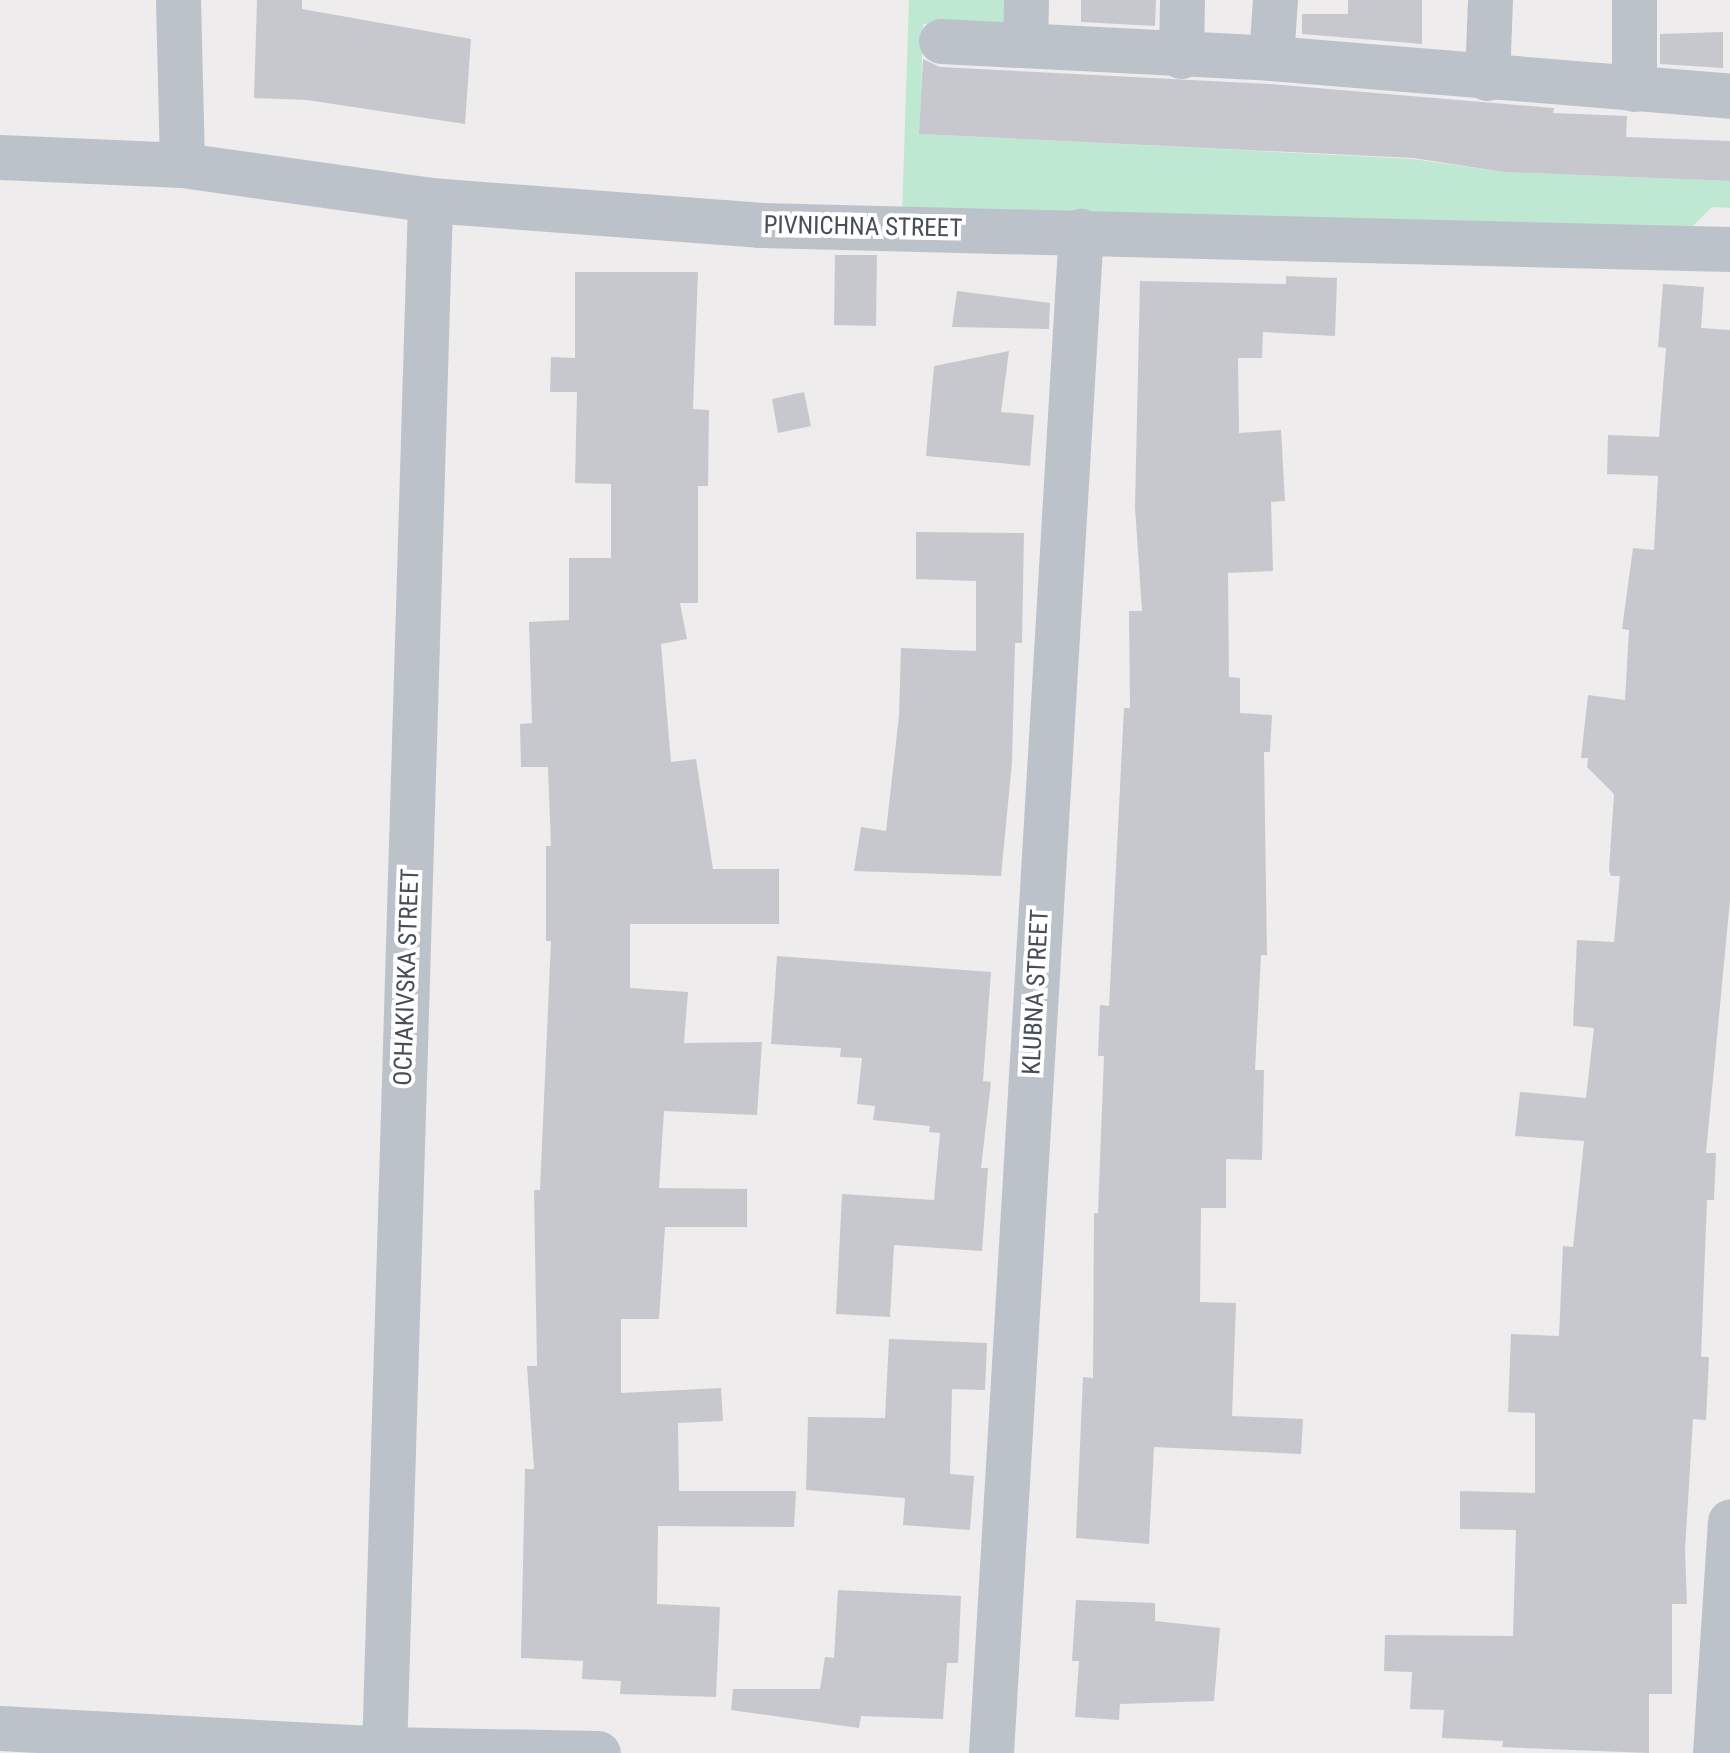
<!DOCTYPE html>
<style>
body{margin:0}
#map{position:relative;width:1730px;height:1753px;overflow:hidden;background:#eeecec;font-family:"Roboto Condensed",sans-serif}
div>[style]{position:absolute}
.green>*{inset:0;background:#bee8d2}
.building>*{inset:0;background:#c7c8ce}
.minor>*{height:45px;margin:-22.5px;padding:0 22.5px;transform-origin:22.5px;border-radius:22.5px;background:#bcc2ca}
span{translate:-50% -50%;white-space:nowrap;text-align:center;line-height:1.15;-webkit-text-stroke:8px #fff;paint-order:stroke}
.street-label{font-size:25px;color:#464e57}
</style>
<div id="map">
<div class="green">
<i style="clip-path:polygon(909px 0,1005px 0,1003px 27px,923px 24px,920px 134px,1413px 159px,1504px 172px,1730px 181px,1730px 208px,1712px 207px,1691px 228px,902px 215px)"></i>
</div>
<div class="building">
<i style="clip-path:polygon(257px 0,302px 0,302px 9px,471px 39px,465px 124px,307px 100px,254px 98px)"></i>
<i style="clip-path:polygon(1081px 0,1156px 0,1155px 26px,1081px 22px)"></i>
<i style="clip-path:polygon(1348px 0,1422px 0,1422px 44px,1302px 34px,1302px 14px,1348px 14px)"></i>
<i style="clip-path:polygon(1723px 32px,1723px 68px,1660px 64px,1660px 34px)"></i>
<i style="clip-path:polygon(923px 59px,940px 67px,1269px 84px,1554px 108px,1553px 113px,1627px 116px,1626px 137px,1730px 141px,1730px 181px,1504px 172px,1413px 158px,919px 134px)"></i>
<i style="clip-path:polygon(835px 255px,877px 255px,876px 326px,834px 325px)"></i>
<i style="clip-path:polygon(575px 272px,698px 272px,693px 409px,709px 410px,708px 486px,698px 486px,698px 603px,680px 603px,687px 639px,661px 644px,671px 762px,696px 759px,713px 869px,779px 869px,779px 924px,630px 924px,630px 988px,688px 992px,684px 1043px,762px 1042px,757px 1115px,664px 1111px,659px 1188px,747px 1189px,747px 1227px,665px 1227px,659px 1319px,621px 1319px,621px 1393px,721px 1388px,723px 1421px,678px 1423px,679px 1491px,796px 1491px,794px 1527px,658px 1526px,657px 1604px,720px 1607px,716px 1697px,620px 1694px,621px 1681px,582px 1679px,583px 1661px,521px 1658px,525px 1469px,534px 1469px,527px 1366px,537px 1366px,534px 1190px,540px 1190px,551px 941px,546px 941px,546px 846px,551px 846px,548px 767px,521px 767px,520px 724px,532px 723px,529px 622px,569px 620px,569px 558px,611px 558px,611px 484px,575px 483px,577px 392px,550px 392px,551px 357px,575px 358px)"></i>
<i style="clip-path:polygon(1286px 276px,1337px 278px,1335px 336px,1263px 332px,1262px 358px,1238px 358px,1239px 433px,1281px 430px,1285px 501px,1271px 502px,1273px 571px,1228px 573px,1229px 677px,1240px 678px,1240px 713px,1272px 715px,1270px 752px,1264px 752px,1267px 955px,1261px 955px,1255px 1070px,1264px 1070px,1262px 1160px,1226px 1159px,1226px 1208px,1201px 1208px,1200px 1302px,1236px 1303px,1232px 1416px,1303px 1419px,1301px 1454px,1154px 1447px,1149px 1544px,1076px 1538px,1083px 1377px,1093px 1378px,1094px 1213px,1098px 1213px,1104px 1056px,1098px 1056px,1100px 1005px,1109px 1006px,1124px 708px,1130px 708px,1129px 611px,1142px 611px,1135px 507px,1140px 281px,1286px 284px)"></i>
<i style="clip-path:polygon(1663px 284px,1704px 287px,1701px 328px,1730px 330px,1730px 900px,1706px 1153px,1716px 1153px,1714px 1200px,1707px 1200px,1701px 1357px,1709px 1357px,1706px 1420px,1693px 1419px,1685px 1550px,1687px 1604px,1672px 1604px,1672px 1694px,1649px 1694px,1649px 1753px,1502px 1747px,1503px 1741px,1442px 1738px,1444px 1710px,1410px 1709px,1412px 1672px,1384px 1671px,1385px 1635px,1513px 1636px,1516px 1530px,1460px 1529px,1460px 1491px,1535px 1493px,1535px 1413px,1508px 1412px,1511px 1334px,1559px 1336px,1563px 1246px,1573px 1247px,1584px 1141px,1515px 1136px,1520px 1092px,1586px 1098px,1594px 1028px,1573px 1026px,1577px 940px,1614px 942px,1620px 876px,1611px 876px,1609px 870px,1614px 794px,1587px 767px,1588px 758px,1581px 758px,1588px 695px,1625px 700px,1629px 630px,1622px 629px,1633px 548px,1654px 550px,1658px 476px,1607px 474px,1608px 435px,1659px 437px,1666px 348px,1658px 347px)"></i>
<i style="clip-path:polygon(957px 291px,1050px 303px,1049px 329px,952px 327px)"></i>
<i style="clip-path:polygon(1009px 351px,1001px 412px,1034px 415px,1030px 466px,926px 456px,934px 366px)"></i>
<i style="clip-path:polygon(804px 392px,811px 426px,778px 433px,772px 399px)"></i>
<i style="clip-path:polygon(916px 532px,1024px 533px,1022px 643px,1015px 643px,1012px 762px,1001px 876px,854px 871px,861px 827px,886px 831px,899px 716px,901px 648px,976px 651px,976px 581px,916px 579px)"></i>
<i style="clip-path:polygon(777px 956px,991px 972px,983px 1081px,991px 1082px,981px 1168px,988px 1168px,982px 1251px,894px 1245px,890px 1317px,836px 1314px,842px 1194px,934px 1200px,940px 1133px,929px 1132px,930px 1126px,873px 1120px,875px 1106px,857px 1104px,862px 1058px,840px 1057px,841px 1048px,771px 1044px)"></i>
<i style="clip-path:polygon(889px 1339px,987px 1343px,985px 1390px,952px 1389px,950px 1474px,974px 1476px,970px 1530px,903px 1525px,905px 1498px,806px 1490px,808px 1417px,885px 1418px)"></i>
<i style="clip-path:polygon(838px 1590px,961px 1596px,958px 1663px,947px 1663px,943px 1719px,861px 1716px,859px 1728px,731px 1710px,733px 1689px,820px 1689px,825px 1657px,834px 1658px)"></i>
<i style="clip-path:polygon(1076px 1600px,1155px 1603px,1155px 1621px,1220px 1628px,1214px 1701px,1120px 1704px,1119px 1720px,1075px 1717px,1079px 1661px,1072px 1661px)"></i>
</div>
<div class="minor">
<i style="left:178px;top:0;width:165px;rotate:88.6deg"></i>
<i style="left:1634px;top:0;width:89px;rotate:90deg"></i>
<i style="left:941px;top:41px;width:330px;rotate:2.9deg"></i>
<i style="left:1271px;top:58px;width:461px;rotate:4.7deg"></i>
<i style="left:1025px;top:44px;width:44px;rotate:-88.7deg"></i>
<i style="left:1181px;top:56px;width:56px;rotate:-89deg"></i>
<i style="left:1271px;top:58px;width:58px;rotate:-86.1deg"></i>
<i style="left:1487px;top:78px;width:78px;rotate:-87.8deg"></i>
<i style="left:0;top:157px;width:182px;rotate:2.5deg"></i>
<i style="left:182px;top:165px;width:250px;rotate:8deg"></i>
<i style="left:430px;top:200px;width:330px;rotate:4.3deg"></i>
<i style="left:759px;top:225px;width:971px;rotate:1.42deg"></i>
<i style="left:0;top:1728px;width:385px;rotate:3.1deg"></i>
<i style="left:384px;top:1749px;width:214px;rotate:1.1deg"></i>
<i style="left:384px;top:1753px;width:1554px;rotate:-88.3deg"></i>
<i style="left:991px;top:1753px;width:1525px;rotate:-86.62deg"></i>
<i style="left:1715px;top:1753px;width:232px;rotate:-86.3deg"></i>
</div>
<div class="street-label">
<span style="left:863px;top:227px;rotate:1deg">PIVNICHNA STREET</span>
<span style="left:407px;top:977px;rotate:-88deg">OCHAKIVSKA STREET</span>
<span style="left:1036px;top:992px;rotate:-87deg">KLUBNA STREET</span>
</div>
</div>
